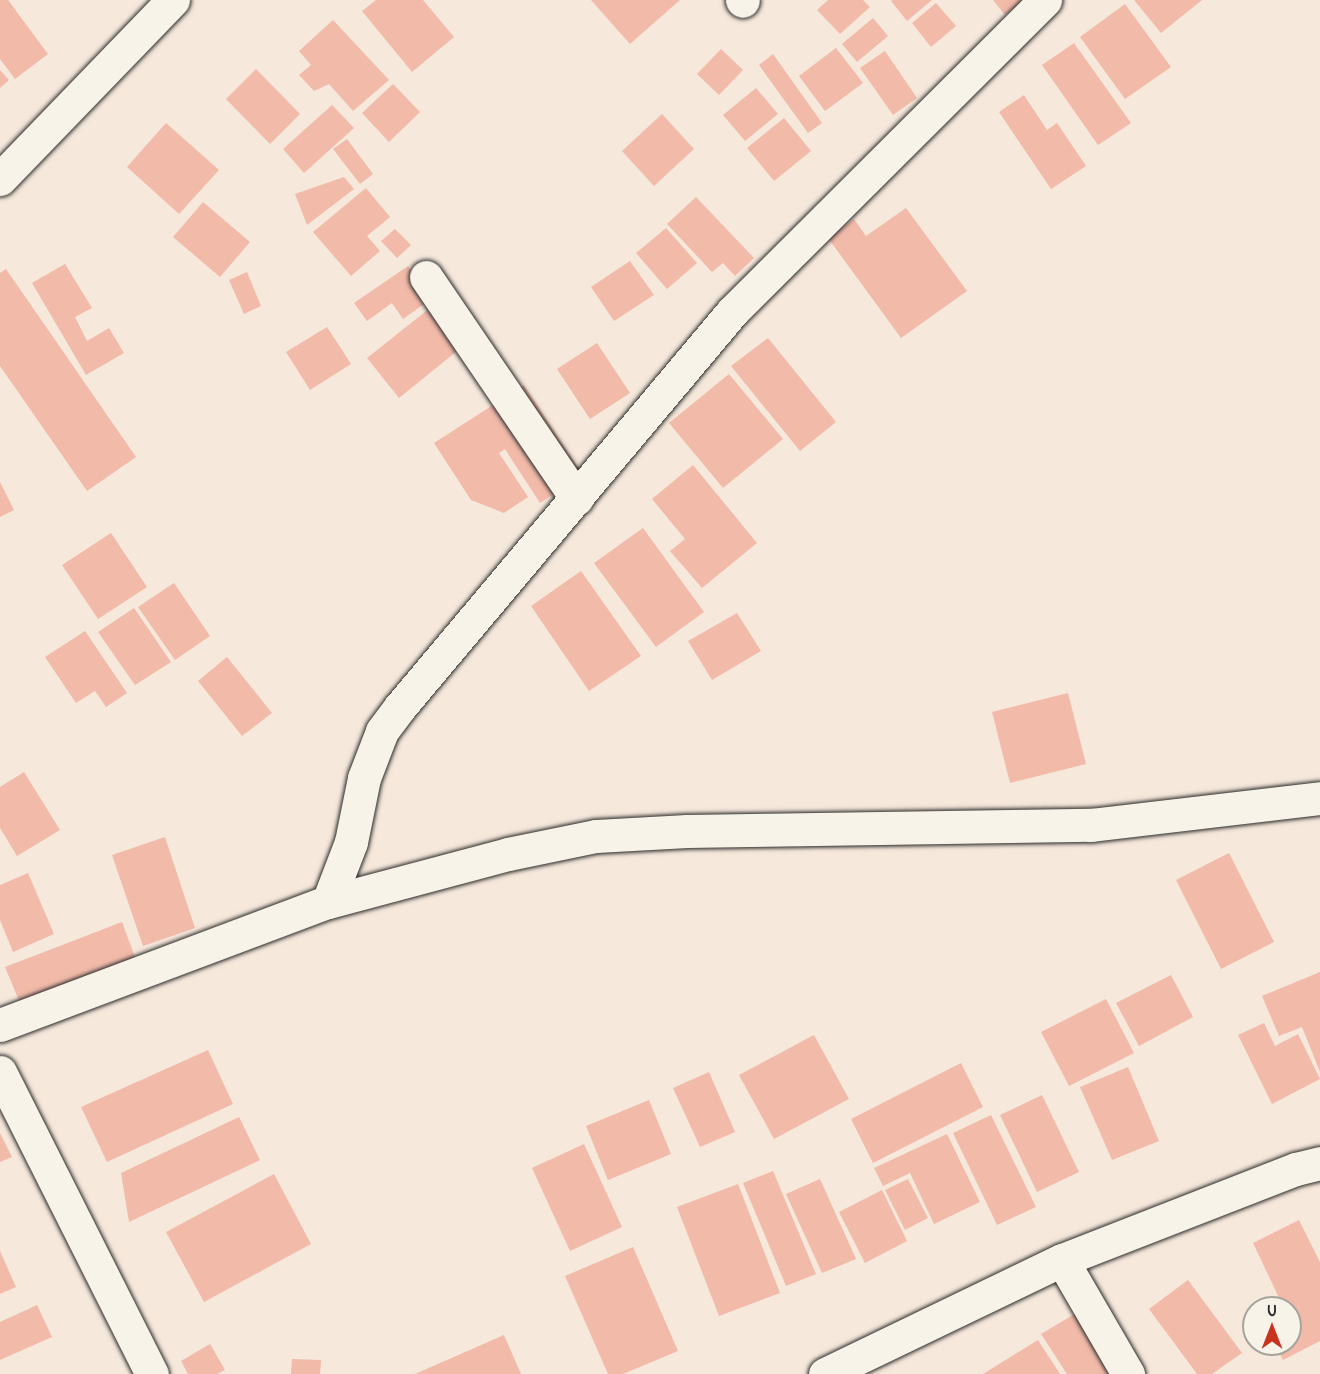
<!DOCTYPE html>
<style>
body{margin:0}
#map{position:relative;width:1320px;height:1374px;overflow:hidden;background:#f6e8db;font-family:"Patrick Hand",sans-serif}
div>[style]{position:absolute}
.building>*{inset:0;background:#f2baa9}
.roads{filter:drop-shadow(0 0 2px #2b2b2b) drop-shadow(0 0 2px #2b2b2b)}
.minor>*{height:33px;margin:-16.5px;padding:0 16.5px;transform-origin:16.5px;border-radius:16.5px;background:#f7f3e8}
span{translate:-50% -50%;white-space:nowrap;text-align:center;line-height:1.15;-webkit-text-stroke:5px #f7f3e8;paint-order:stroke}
.north{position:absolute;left:1242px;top:1296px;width:60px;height:60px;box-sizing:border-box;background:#f7f3e8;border:2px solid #a5a39c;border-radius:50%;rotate:0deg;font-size:16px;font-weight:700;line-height:24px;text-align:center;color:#2b2b2b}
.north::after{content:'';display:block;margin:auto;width:21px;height:27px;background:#c8321e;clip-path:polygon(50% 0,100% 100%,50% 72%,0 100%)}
</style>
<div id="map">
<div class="building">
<i style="clip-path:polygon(0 0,8px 0,48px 54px,15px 79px,0 59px)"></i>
<i style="clip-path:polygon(376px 0,423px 0,454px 37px,412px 72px,362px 11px)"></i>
<i style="clip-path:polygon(591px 0,680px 0,630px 44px)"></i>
<i style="clip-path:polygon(828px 0,863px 0,870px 7px,840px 34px,817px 10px)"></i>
<i style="clip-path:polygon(893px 0,932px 0,907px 21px,891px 1px)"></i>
<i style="clip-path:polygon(993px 0,1025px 0,1005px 15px)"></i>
<i style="clip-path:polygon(1134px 0,1202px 0,1161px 33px)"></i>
<i style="clip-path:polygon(936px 3px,956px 26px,931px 47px,912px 23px)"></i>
<i style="clip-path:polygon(1125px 4px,1171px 67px,1125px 99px,1080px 37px)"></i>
<i style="clip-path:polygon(873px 18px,888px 36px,857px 62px,842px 44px)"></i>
<i style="clip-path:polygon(333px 20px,389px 80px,353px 111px,329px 84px,314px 91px,299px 75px,311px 65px,299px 51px)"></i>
<i style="clip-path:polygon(1074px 43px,1131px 123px,1098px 145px,1042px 65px)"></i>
<i style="clip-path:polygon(836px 48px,863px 83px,825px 111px,799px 76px)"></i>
<i style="clip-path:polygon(721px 49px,743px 70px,719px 95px,697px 74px)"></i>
<i style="clip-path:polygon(885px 51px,917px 98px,893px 115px,860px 68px)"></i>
<i style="clip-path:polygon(773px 54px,822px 123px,808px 133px,759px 65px)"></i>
<i style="clip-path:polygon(256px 69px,300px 114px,270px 144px,226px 99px)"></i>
<i style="clip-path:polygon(0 70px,9px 80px,0 88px)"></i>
<i style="clip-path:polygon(393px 84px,420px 112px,389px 142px,362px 113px)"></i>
<i style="clip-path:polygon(756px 88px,778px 114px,745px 141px,723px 115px)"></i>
<i style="clip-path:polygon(1024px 95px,1047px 130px,1057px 123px,1086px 166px,1051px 189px,999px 112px)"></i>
<i style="clip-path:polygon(332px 105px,354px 128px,304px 173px,283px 149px)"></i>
<i style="clip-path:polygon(662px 114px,694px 149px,654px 186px,622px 151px)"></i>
<i style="clip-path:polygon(784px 118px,811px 151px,774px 181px,747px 148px)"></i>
<i style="clip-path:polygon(166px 123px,219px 170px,179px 214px,127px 167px)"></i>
<i style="clip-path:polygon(347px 139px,373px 174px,360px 184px,333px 149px)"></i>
<i style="clip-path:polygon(344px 177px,354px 189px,307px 225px,295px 194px)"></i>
<i style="clip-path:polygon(366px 188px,390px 217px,367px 236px,380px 251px,351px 276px,313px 232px)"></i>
<i style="clip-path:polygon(696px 197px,754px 258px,735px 276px,723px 263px,712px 272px,667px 224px)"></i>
<i style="clip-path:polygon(203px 202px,250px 242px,220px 277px,173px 237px)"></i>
<i style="clip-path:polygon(906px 208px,967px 291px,901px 338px,828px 238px,854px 219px,866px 236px)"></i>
<i style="clip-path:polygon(666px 228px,697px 263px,667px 289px,636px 253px)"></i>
<i style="clip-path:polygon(395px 229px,411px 245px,397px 258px,381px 241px)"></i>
<i style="clip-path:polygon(630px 261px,654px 295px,614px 321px,591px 287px)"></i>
<i style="clip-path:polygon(65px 264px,92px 308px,75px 317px,87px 341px,109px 328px,124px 353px,86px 375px,32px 283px)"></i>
<i style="clip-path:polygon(408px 266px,431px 299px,403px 319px,392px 303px,367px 321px,354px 303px)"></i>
<i style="clip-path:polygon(6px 269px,136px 457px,87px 491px,0 366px,0 273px)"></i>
<i style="clip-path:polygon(247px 272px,261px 306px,244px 314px,229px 280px)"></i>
<i style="clip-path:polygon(430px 308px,462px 347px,399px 398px,367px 358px)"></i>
<i style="clip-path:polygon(327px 327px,351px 364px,310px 390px,286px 352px)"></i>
<i style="clip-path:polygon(768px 338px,836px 422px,800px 451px,731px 366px)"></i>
<i style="clip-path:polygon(597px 343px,630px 393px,590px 419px,557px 369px)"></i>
<i style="clip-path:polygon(729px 374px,783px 439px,723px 488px,669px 423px)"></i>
<i style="clip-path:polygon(524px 385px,583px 475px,540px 503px,505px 449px,499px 453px,528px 497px,504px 513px,471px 500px,434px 443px)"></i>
<i style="clip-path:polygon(693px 465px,757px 543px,702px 588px,670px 551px,685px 539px,652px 499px)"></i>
<i style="clip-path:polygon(0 482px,14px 510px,0 517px)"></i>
<i style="clip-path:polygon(643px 528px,704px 612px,656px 647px,594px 563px)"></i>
<i style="clip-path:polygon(111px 533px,147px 587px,98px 619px,62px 565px)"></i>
<i style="clip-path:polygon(581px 571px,641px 656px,589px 691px,531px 606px)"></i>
<i style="clip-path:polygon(174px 583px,210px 636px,175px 660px,138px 607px)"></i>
<i style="clip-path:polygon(134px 608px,171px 662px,135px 685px,98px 632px)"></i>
<i style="clip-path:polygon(737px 613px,761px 651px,712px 680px,688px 641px)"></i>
<i style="clip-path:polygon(85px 631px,127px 693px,106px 707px,95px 691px,76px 703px,45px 657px)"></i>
<i style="clip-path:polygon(227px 657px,272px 713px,242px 736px,198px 681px)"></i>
<i style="clip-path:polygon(1068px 693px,1086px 764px,1010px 783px,992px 712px)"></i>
<i style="clip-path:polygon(24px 772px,60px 830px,17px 856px,0 828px,0 787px)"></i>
<i style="clip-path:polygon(165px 837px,195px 928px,143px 946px,112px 855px)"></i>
<i style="clip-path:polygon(1229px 853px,1274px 942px,1221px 969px,1176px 880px)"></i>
<i style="clip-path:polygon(28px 873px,54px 934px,13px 952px,0 920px,0 885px)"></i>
<i style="clip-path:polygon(122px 922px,136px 960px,20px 1003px,5px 967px)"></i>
<i style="clip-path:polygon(1320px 972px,1320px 1072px,1302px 1027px,1279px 1036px,1262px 996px)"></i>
<i style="clip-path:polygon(1171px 975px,1193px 1017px,1139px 1046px,1116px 1003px)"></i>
<i style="clip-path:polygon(1106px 999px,1134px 1053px,1069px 1086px,1041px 1032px)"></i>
<i style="clip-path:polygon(1264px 1023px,1275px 1046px,1298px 1034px,1320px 1079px,1272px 1104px,1238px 1035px)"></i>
<i style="clip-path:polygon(814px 1035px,849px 1099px,774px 1139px,739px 1075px)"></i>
<i style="clip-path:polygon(208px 1050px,233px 1104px,107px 1162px,81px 1107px)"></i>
<i style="clip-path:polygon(961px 1063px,983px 1107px,873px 1163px,851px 1119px)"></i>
<i style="clip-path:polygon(1128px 1067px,1159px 1141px,1112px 1160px,1080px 1087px)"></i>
<i style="clip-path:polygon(709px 1072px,735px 1132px,700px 1147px,673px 1088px)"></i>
<i style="clip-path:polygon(1042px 1095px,1079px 1172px,1037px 1192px,1000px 1115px)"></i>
<i style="clip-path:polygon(649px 1100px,671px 1154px,608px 1180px,586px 1126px)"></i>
<i style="clip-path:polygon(991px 1115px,1036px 1207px,997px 1225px,953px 1133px)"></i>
<i style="clip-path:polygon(239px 1117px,260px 1160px,129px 1222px,121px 1173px)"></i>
<i style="clip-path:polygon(0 1133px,12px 1157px,0 1162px)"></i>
<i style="clip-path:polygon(947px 1134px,980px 1202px,934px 1224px,910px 1173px,883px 1186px,874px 1168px)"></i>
<i style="clip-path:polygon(584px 1144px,622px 1227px,570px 1251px,532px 1168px)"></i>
<i style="clip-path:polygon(773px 1171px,816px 1274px,786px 1286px,743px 1183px)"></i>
<i style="clip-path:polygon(274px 1174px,311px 1244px,204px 1302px,166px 1232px)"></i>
<i style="clip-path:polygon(820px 1179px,856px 1259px,822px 1273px,786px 1194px)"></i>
<i style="clip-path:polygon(908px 1179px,928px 1218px,905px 1230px,885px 1190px)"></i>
<i style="clip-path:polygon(738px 1184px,780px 1293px,719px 1316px,677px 1207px)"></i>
<i style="clip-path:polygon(882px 1190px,907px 1241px,865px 1263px,839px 1212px)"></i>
<i style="clip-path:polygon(1299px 1220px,1320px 1262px,1320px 1341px,1283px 1360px,1275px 1344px,1290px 1344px,1290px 1308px,1279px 1308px,1283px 1306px,1253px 1243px)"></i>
<i style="clip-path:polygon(633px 1247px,678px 1351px,623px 1374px,608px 1374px,565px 1276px)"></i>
<i style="clip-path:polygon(0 1251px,16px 1287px,0 1294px)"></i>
<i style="clip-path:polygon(1188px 1280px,1242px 1353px,1212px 1374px,1197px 1374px,1149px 1309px)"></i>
<i style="clip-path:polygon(37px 1305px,52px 1337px,0 1360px,0 1322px)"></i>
<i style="clip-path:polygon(1078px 1312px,1118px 1374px,1067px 1374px,1041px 1334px)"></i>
<i style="clip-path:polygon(504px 1335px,521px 1374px,415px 1374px)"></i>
<i style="clip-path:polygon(1038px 1340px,1060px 1374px,983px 1374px)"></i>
<i style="clip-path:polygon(210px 1344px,225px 1370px,217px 1374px,188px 1374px,181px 1361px)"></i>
<i style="clip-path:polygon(292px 1359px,321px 1360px,320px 1374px,291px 1374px)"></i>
</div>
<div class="roads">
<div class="minor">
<i style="left:742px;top:0;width:1px;rotate:45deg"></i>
<i style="left:0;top:179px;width:249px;rotate:-46deg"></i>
<i style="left:426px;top:277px;width:268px;rotate:55.8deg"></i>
<i style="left:328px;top:902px;width:64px;rotate:-69deg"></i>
<i style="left:351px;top:842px;width:65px;rotate:-78.5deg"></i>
<i style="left:364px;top:778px;width:50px;rotate:-69deg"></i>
<i style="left:382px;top:731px;width:30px;rotate:-53deg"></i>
<i style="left:400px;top:707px;width:516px;rotate:-49.95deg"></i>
<i style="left:732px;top:312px;width:442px;rotate:-44.9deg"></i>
<i style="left:0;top:1025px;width:350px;rotate:-20.6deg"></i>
<i style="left:328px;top:902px;width:186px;rotate:-14.9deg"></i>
<i style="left:508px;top:854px;width:90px;rotate:-11.6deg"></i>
<i style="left:596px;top:836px;width:91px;rotate:-3.1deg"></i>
<i style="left:687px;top:831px;width:404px;rotate:-0.9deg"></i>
<i style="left:1091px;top:825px;width:231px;rotate:-6.7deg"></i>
<i style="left:0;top:1072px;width:338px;rotate:63.3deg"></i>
<i style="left:1062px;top:1260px;width:132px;rotate:59.9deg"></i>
<i style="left:825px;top:1374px;width:263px;rotate:-25.7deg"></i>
<i style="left:1062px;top:1260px;width:251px;rotate:-21.3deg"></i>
<i style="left:1296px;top:1169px;width:25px;rotate:-14deg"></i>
</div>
</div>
<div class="north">U</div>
</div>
